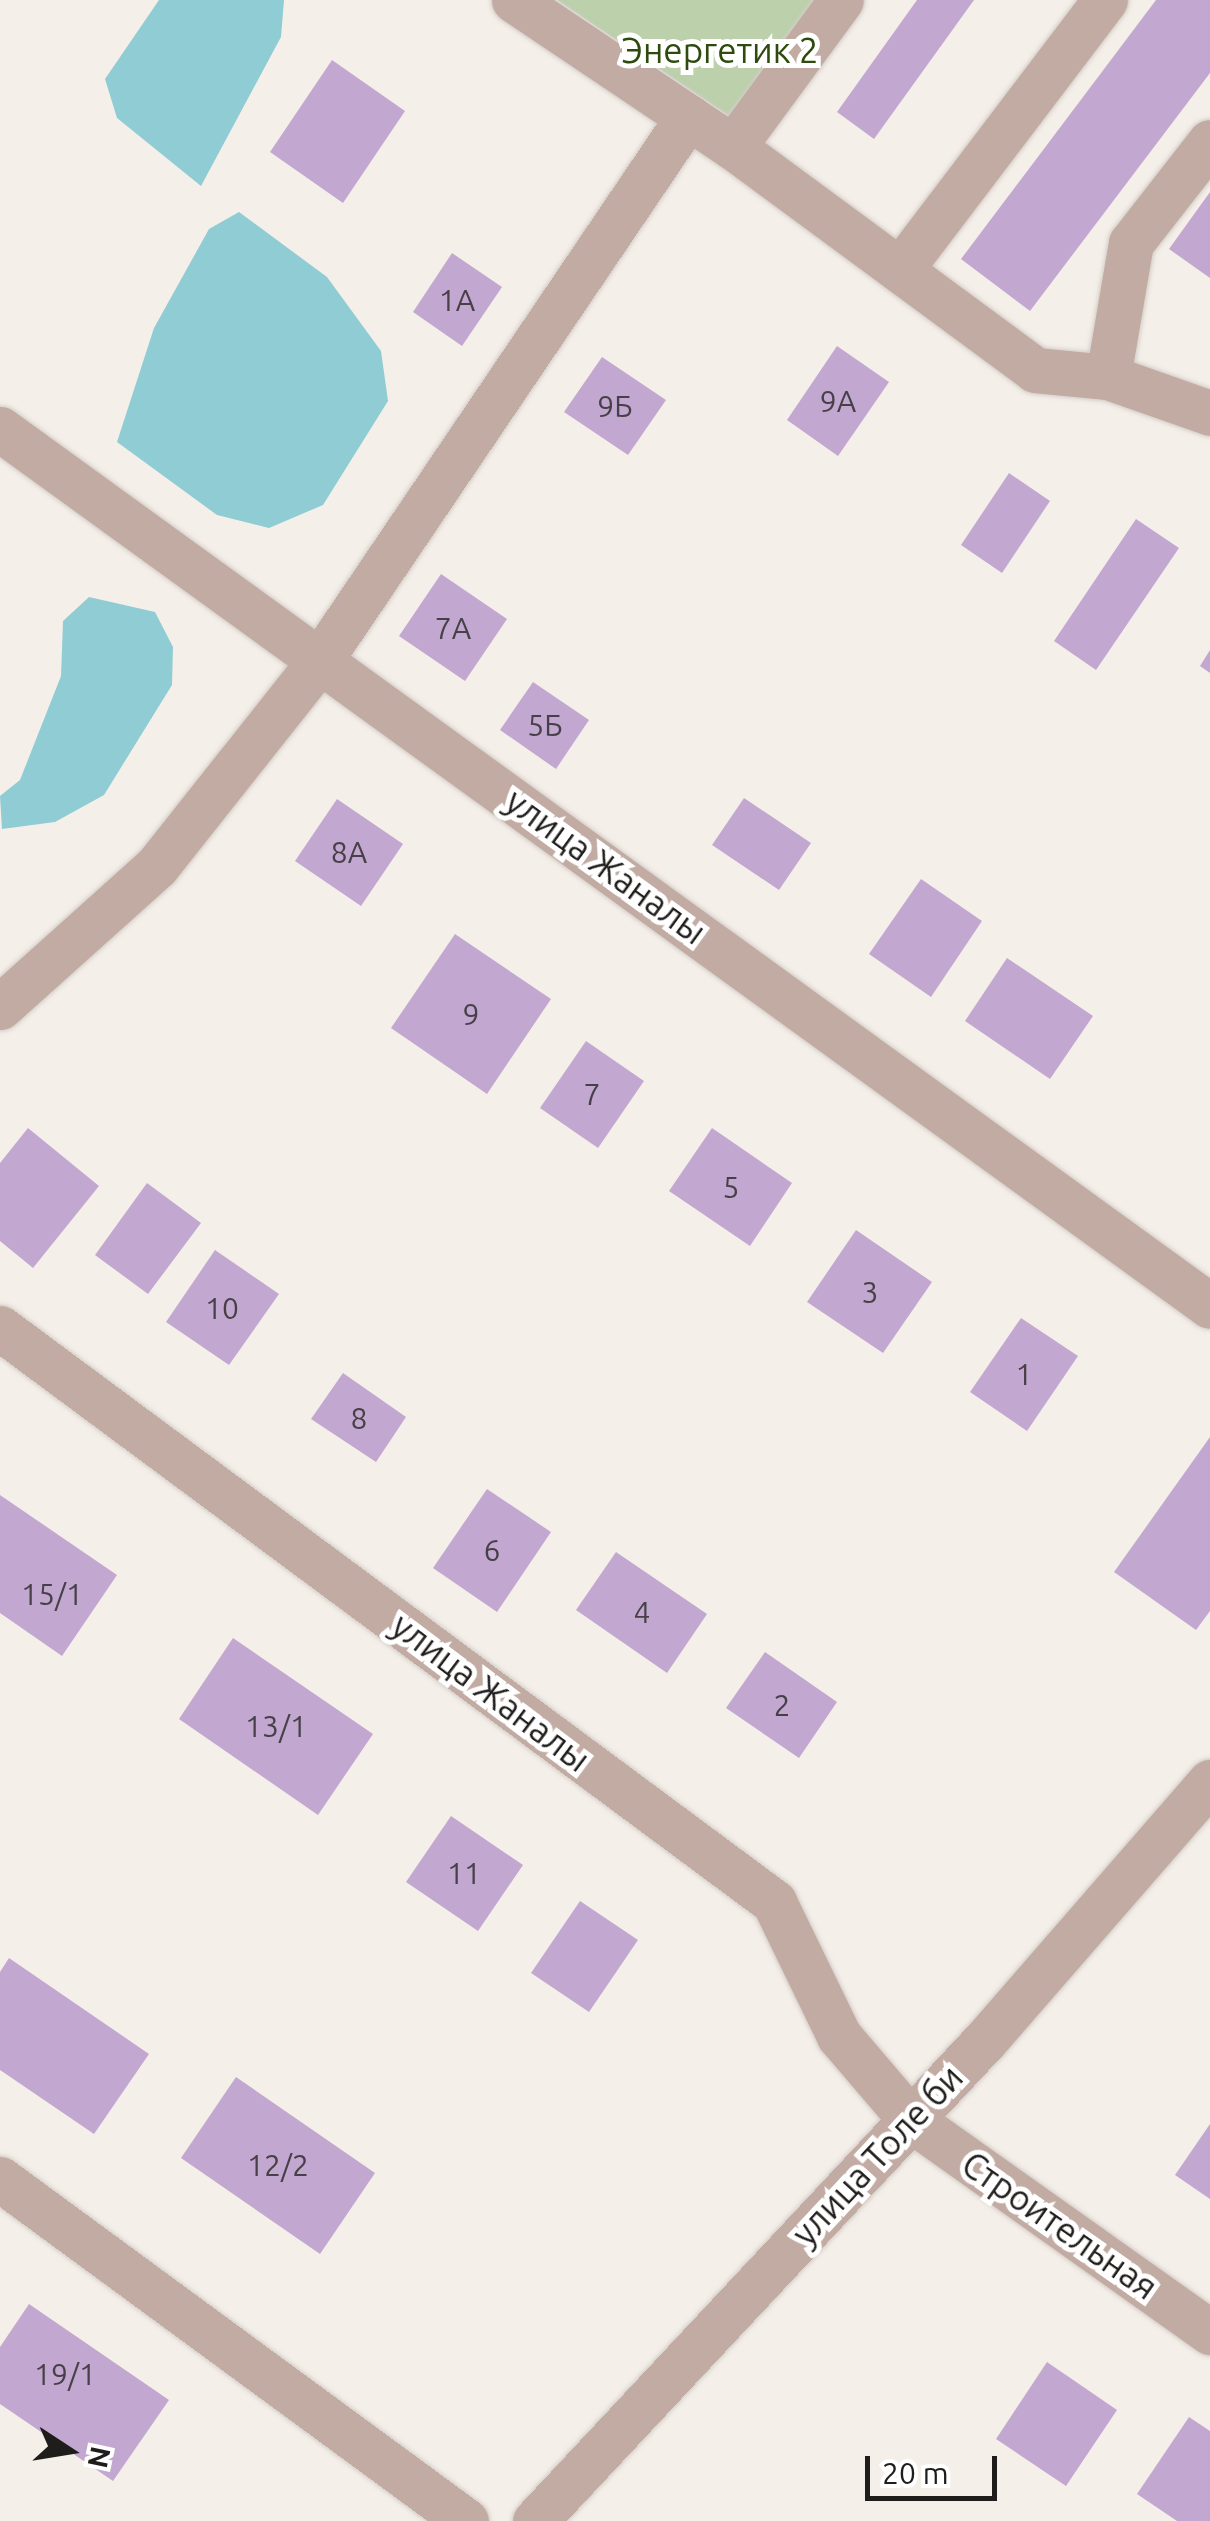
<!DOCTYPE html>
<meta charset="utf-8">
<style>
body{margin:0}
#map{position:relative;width:1210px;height:2521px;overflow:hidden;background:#f5efe9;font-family:Ubuntu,sans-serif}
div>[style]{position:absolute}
.green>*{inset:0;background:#bbd0ab}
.water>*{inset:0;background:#8fccd4}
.building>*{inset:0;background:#c2a8d0}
.roads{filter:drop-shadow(0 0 2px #d3cdc8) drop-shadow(0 0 2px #d3cdc8)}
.minor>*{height:45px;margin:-22.5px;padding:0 22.5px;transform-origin:22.5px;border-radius:22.5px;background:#c1aba2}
span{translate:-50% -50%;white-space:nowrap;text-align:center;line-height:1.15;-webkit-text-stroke:10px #fff;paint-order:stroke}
.number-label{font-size:30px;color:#484048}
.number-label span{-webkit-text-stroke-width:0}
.park-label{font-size:35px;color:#2e4b0d}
.street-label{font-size:35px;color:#1f1d1b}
.north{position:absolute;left:20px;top:2401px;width:100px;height:100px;-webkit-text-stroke:8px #fff;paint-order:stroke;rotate:102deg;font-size:28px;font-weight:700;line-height:40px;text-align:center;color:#1f1d1b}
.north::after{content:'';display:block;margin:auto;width:35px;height:45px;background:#1f1d1b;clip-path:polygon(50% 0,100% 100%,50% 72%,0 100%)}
.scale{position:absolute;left:865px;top:2456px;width:132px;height:45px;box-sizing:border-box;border:5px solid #1f1d1b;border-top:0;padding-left:12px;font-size:30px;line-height:35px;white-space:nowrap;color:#1f1d1b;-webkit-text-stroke:8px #fff;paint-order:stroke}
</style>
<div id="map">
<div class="green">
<i style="clip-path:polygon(557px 0,823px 0,732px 118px)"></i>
</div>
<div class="water">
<i style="clip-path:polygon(159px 0,284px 0,281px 37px,201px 186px,117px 118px,105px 79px)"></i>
<i style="clip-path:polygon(239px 212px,327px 277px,381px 351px,388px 401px,323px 505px,269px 528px,217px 515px,117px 442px,154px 328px,209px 229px)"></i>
<i style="clip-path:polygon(89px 597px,155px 612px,173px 647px,172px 685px,104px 795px,55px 822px,2px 829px,0 796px,20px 780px,61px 676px,63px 621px)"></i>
</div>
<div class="building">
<i style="clip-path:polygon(917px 0,974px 0,874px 139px,837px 112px)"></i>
<i style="clip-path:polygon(1156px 0,1210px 0,1210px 73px,1030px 311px,961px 259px)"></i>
<i style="clip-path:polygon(332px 60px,405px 111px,343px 203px,270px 152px)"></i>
<i style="clip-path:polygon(1210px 192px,1210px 278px,1169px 249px)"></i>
<i style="clip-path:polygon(452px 253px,502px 287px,462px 346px,413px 312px)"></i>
<i style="clip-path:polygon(837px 346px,889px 382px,838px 456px,787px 420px)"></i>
<i style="clip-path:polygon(602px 357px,666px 400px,628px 455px,564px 412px)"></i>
<i style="clip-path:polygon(1009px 473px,1050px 501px,1002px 573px,961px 545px)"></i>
<i style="clip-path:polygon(1136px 519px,1179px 548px,1096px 670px,1054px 641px)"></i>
<i style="clip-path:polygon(441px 574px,507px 619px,465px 681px,399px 636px)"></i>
<i style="clip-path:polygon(1210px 650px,1210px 673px,1200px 666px)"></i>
<i style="clip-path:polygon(533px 682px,589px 720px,556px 769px,500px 730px)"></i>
<i style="clip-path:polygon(744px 798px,811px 843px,779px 890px,712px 845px)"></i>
<i style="clip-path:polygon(337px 799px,403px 844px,361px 906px,295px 861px)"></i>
<i style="clip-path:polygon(921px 879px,982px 921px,931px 997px,869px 954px)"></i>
<i style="clip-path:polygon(455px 934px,551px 999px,487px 1094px,391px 1028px)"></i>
<i style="clip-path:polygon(1007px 958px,1093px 1016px,1050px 1079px,965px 1021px)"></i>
<i style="clip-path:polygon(586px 1041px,644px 1081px,598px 1148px,540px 1108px)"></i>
<i style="clip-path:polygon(28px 1128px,99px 1186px,33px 1268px,0 1241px,0 1163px)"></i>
<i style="clip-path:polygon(712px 1128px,792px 1183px,750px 1246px,669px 1191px)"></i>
<i style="clip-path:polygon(147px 1183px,201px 1223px,148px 1294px,95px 1255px)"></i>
<i style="clip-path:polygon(856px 1230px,932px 1282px,883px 1353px,807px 1302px)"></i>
<i style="clip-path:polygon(215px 1250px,279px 1294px,229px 1365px,166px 1322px)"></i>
<i style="clip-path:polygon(1021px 1318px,1078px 1356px,1027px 1431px,970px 1392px)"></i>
<i style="clip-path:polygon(343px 1373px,406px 1417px,376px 1462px,311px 1419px)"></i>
<i style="clip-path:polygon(1210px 1437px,1210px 1611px,1196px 1630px,1114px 1572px)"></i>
<i style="clip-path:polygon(487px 1489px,551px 1532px,497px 1612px,433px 1568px)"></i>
<i style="clip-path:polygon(0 1495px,117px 1575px,62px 1656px,0 1613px)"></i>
<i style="clip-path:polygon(616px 1552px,707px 1614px,667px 1673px,576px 1610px)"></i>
<i style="clip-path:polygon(233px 1638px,373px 1734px,318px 1815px,179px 1719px)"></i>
<i style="clip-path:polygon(765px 1652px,837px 1702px,799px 1758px,726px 1708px)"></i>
<i style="clip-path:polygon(451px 1816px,523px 1865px,478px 1931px,406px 1882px)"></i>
<i style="clip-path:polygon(580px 1901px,638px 1940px,589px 2012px,531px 1973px)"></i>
<i style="clip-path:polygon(9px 1958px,149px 2054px,94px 2134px,0 2070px,0 1972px)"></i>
<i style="clip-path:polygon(236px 2077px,375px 2173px,320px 2254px,181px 2158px)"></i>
<i style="clip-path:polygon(1210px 2124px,1210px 2199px,1175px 2175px)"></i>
<i style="clip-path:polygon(29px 2304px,169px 2400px,113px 2481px,0 2404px,0 2347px)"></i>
<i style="clip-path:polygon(1047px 2362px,1117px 2410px,1066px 2486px,996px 2439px)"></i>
<i style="clip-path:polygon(1189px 2417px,1210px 2431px,1210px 2521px,1177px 2521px,1137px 2494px)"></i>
</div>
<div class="roads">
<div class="minor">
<i style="left:514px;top:0;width:264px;rotate:33.9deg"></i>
<i style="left:733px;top:147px;width:375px;rotate:36.4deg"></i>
<i style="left:1035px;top:370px;width:73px;rotate:5.5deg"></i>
<i style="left:1108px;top:377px;width:108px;rotate:19.4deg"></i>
<i style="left:733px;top:147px;width:182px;rotate:-53.7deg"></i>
<i style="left:900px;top:270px;width:339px;rotate:-52.8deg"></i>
<i style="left:1108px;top:377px;width:136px;rotate:-80.3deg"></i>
<i style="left:1131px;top:243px;width:128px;rotate:-52deg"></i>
<i style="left:0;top:429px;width:1494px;rotate:35.93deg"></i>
<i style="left:0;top:1007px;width:211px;rotate:-41.9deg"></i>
<i style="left:157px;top:866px;width:264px;rotate:-51.6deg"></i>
<i style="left:321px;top:659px;width:655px;rotate:-55.9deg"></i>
<i style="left:0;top:1328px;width:964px;rotate:36.56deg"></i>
<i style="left:774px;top:1902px;width:149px;rotate:64.1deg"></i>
<i style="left:839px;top:2036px;width:109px;rotate:49.5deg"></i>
<i style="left:910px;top:2119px;width:368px;rotate:35.4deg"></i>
<i style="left:0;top:2179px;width:578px;rotate:36.28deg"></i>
<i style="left:535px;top:2521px;width:663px;rotate:-46.89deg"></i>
<i style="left:988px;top:2037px;width:338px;rotate:-49deg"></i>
</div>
</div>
<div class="number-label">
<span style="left:457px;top:300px">1А</span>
<span style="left:838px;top:401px">9А</span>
<span style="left:615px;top:406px">9Б</span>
<span style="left:453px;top:628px">7А</span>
<span style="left:545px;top:725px">5Б</span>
<span style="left:349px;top:852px">8А</span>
<span style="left:471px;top:1014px">9</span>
<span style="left:592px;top:1094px">7</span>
<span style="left:731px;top:1187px">5</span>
<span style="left:870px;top:1292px">3</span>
<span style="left:222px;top:1308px">10</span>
<span style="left:1024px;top:1374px">1</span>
<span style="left:359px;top:1418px">8</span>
<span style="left:492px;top:1550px">6</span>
<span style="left:52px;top:1594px">15/1</span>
<span style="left:642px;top:1612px">4</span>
<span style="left:782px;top:1705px">2</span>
<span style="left:276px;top:1726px">13/1</span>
<span style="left:464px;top:1873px">11</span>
<span style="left:278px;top:2165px">12/2</span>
<span style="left:65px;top:2374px">19/1</span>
</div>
<div class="park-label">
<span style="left:720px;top:50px">Энергетик 2</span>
</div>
<div class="street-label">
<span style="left:606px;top:866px;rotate:36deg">улица Жаналы</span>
<span style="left:491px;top:1692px;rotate:37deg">улица Жаналы</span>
<span style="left:877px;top:2155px;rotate:-47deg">улица Толе би</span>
<span style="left:1060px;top:2225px;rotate:35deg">Строительная</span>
</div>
<div class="north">N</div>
<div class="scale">20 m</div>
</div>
